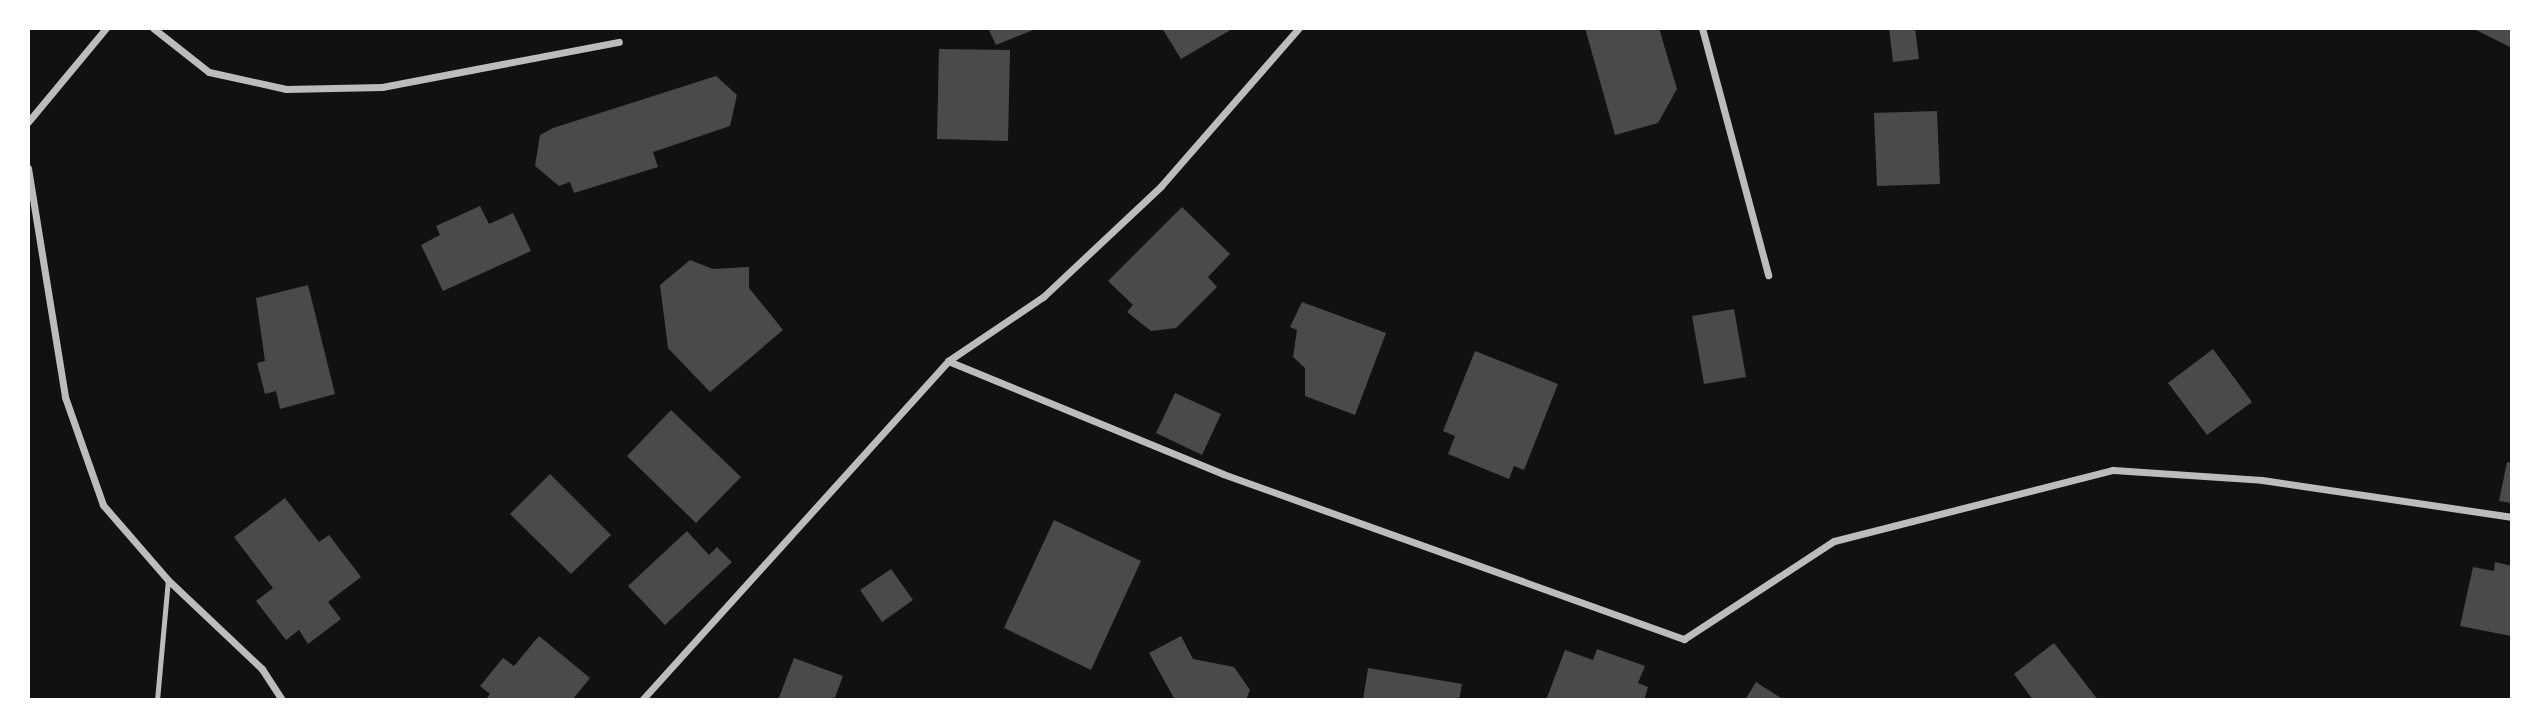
<!DOCTYPE html>
<style>
body{margin:0}
#map{position:relative;width:2540px;height:728px;overflow:hidden;background:#111;font-family:"PT Sans Narrow",sans-serif}
div>[style]{position:absolute}
.building>*{inset:0;background:#4a4a4a}
.service>*{height:5px;margin:-2.5px;padding:0 2.5px;transform-origin:2.5px;border-radius:2.5px;background:#bcbcbc}
.minor>*{height:7px;margin:-3.5px;padding:0 3.5px;transform-origin:3.5px;border-radius:3.5px;background:#bcbcbc}
span{translate:-50% -50%;white-space:nowrap;text-align:center;line-height:1.15;-webkit-text-stroke:6px #fff;paint-order:stroke}
.frame{position:absolute;inset:0;border:30px solid #fff;pointer-events:none}
</style>
<div id="map">
<div class="building">
<i style="clip-path:polygon(988px 28px,1038px 28px,996px 45px)"></i>
<i style="clip-path:polygon(1162px 28px,1234px 28px,1181px 59px)"></i>
<i style="clip-path:polygon(1585px 28px,1659px 28px,1677px 89px,1658px 123px,1615px 135px)"></i>
<i style="clip-path:polygon(1889px 28px,1915px 28px,1919px 59px,1893px 62px)"></i>
<i style="clip-path:polygon(2472px 28px,2512px 28px,2512px 48px)"></i>
<i style="clip-path:polygon(939px 49px,1010px 50px,1008px 141px,937px 139px)"></i>
<i style="clip-path:polygon(716px 76px,737px 95px,730px 126px,653px 152px,658px 167px,574px 193px,570px 182px,559px 186px,535px 166px,540px 135px,553px 128px)"></i>
<i style="clip-path:polygon(1937px 111px,1940px 184px,1877px 186px,1874px 113px)"></i>
<i style="clip-path:polygon(480px 206px,489px 224px,513px 213px,531px 251px,443px 291px,421px 245px,440px 235px,436px 226px)"></i>
<i style="clip-path:polygon(1182px 207px,1230px 254px,1208px 277px,1217px 287px,1176px 328px,1151px 331px,1127px 312px,1133px 305px,1108px 281px)"></i>
<i style="clip-path:polygon(690px 260px,713px 269px,749px 267px,749px 288px,783px 330px,710px 392px,668px 348px,660px 285px)"></i>
<i style="clip-path:polygon(308px 285px,335px 394px,280px 409px,276px 391px,265px 394px,257px 363px,265px 361px,256px 298px)"></i>
<i style="clip-path:polygon(1302px 302px,1386px 333px,1355px 415px,1305px 396px,1305px 368px,1293px 357px,1297px 330px,1290px 327px)"></i>
<i style="clip-path:polygon(1734px 309px,1746px 377px,1704px 384px,1692px 316px)"></i>
<i style="clip-path:polygon(2213px 349px,2252px 402px,2207px 435px,2168px 383px)"></i>
<i style="clip-path:polygon(1475px 351px,1558px 384px,1524px 470px,1514px 466px,1509px 479px,1448px 454px,1455px 436px,1443px 431px)"></i>
<i style="clip-path:polygon(1175px 393px,1221px 414px,1202px 455px,1156px 433px)"></i>
<i style="clip-path:polygon(671px 410px,741px 477px,696px 523px,627px 456px)"></i>
<i style="clip-path:polygon(2507px 462px,2512px 463px,2512px 503px,2499px 501px)"></i>
<i style="clip-path:polygon(550px 474px,611px 535px,571px 574px,510px 514px)"></i>
<i style="clip-path:polygon(285px 498px,319px 542px,329px 535px,361px 577px,328px 602px,341px 619px,308px 644px,299px 630px,286px 640px,256px 601px,273px 588px,234px 537px)"></i>
<i style="clip-path:polygon(1054px 520px,1141px 561px,1091px 670px,1004px 628px)"></i>
<i style="clip-path:polygon(687px 531px,709px 555px,717px 547px,732px 562px,665px 625px,628px 586px)"></i>
<i style="clip-path:polygon(2495px 562px,2512px 566px,2511px 636px,2460px 626px,2473px 567px,2494px 571px)"></i>
<i style="clip-path:polygon(891px 569px,913px 600px,882px 622px,860px 590px)"></i>
<i style="clip-path:polygon(539px 636px,590px 678px,572px 700px,485px 700px,490px 694px,480px 686px,503px 658px,514px 666px)"></i>
<i style="clip-path:polygon(1181px 636px,1193px 659px,1234px 667px,1250px 690px,1246px 700px,1175px 700px,1149px 653px)"></i>
<i style="clip-path:polygon(2054px 643px,2098px 700px,2033px 700px,2014px 674px)"></i>
<i style="clip-path:polygon(1597px 649px,1645px 666px,1638px 683px,1648px 687px,1644px 700px,1546px 700px,1565px 650px,1593px 660px)"></i>
<i style="clip-path:polygon(794px 658px,843px 676px,834px 700px,778px 700px)"></i>
<i style="clip-path:polygon(1368px 668px,1462px 684px,1459px 700px,1363px 700px)"></i>
<i style="clip-path:polygon(1756px 682px,1784px 700px,1745px 700px)"></i>
</div>
<div class="service">
<i style="left:157px;top:700px;width:121px;rotate:-84.8deg"></i>
</div>
<div class="minor">
<i style="left:153px;top:28px;width:71px;rotate:38.2deg"></i>
<i style="left:209px;top:72px;width:79px;rotate:12.4deg"></i>
<i style="left:286px;top:89px;width:96px;rotate:-1.2deg"></i>
<i style="left:382px;top:87px;width:241px;rotate:-10.8deg"></i>
<i style="left:1702px;top:28px;width:256px;rotate:75deg"></i>
<i style="left:28px;top:122px;width:122px;rotate:-50.3deg"></i>
<i style="left:28px;top:168px;width:232px;rotate:80.8deg"></i>
<i style="left:65px;top:397px;width:114px;rotate:70.6deg"></i>
<i style="left:103px;top:505px;width:99px;rotate:49.1deg"></i>
<i style="left:168px;top:580px;width:129px;rotate:43.4deg"></i>
<i style="left:262px;top:669px;width:37px;rotate:57deg"></i>
<i style="left:948px;top:361px;width:297px;rotate:22.3deg"></i>
<i style="left:1223px;top:474px;width:490px;rotate:19.7deg"></i>
<i style="left:1684px;top:639px;width:179px;rotate:-33.2deg"></i>
<i style="left:1834px;top:541px;width:288px;rotate:-14.3deg"></i>
<i style="left:2113px;top:470px;width:149px;rotate:3.8deg"></i>
<i style="left:2262px;top:480px;width:253px;rotate:8.4deg"></i>
<i style="left:642px;top:700px;width:457px;rotate:-47.9deg"></i>
<i style="left:948px;top:361px;width:115px;rotate:-34deg"></i>
<i style="left:1043px;top:297px;width:162px;rotate:-43.2deg"></i>
<i style="left:1161px;top:186px;width:210px;rotate:-48.9deg"></i>
</div>
<div class="frame"></div>
</div>
